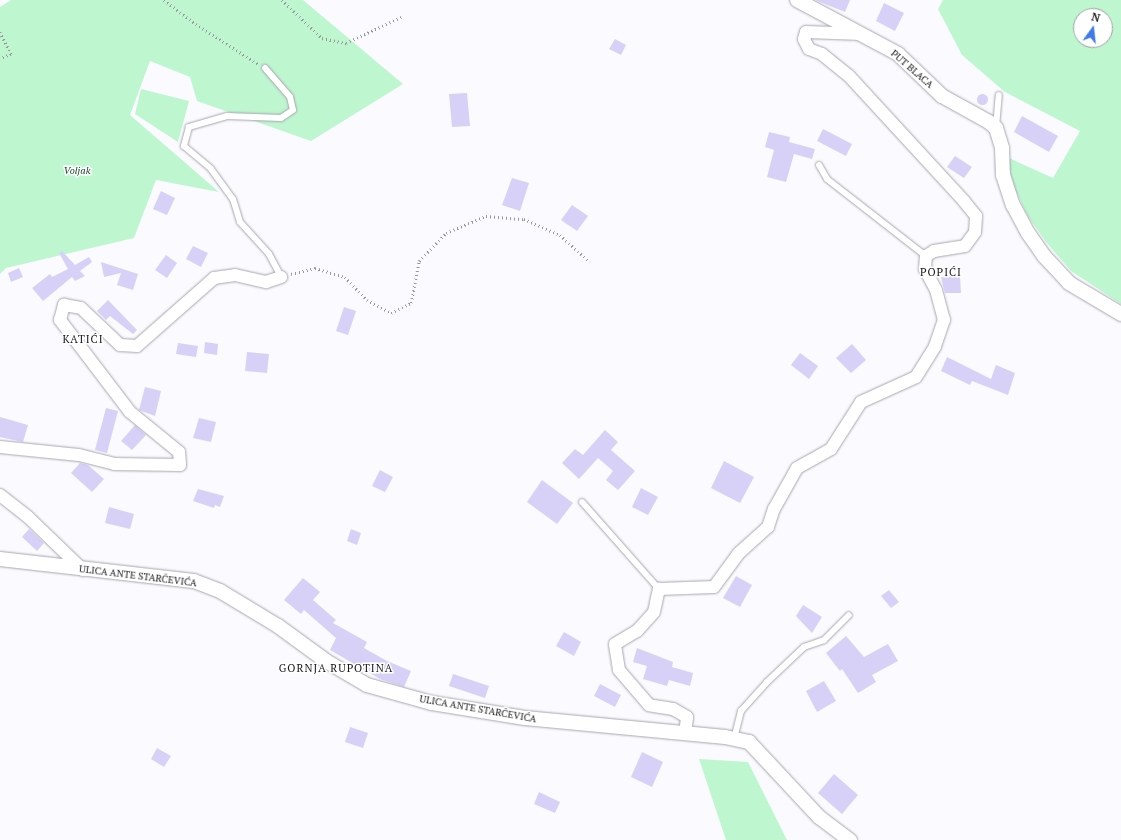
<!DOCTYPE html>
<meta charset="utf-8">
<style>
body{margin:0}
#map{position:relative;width:1121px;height:840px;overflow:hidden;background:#fbfafe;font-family:"PT Serif",serif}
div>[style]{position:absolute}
.green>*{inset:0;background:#bef6d0}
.building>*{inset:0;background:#d7d1f7}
.round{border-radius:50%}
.path>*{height:2.5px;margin-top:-1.25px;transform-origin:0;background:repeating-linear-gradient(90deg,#99999c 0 1px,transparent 0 4px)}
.roads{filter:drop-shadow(0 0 1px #a7a6af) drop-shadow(0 0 1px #a7a6af)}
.service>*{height:6px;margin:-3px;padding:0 3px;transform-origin:3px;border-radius:3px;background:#fff}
.minor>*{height:12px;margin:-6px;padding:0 6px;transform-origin:6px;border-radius:6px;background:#fff}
.tertiary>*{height:14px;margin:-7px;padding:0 7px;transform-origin:7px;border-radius:7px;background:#fff}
span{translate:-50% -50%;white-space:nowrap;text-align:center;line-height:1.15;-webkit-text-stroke:3px #fff;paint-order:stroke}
.street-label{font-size:10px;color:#17171a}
.park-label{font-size:10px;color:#1a482d;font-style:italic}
.neighbourhood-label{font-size:11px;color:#17171a;letter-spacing:1px}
.north{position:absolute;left:1073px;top:8px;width:40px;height:40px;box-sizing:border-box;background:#fff;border:1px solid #a2a2a3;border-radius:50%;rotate:15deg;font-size:11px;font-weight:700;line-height:16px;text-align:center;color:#17171a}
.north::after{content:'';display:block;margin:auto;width:14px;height:18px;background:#3e7ae9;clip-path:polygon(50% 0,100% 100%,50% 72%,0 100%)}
</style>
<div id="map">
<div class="green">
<i style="clip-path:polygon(11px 0,303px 0,403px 84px,311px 141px,197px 101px,190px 77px,150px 61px,130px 115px,219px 192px,156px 180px,134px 238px,6px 268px,0 274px,0 7px)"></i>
<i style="clip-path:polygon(evenodd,943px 0,1121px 0,1121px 304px,1071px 271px,1046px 242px,1027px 215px,1011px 180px,1009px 158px,1053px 178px,1080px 131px,1005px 92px,962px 55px,938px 9px,943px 0,1081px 16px,1105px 16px,1105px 40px,1081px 40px,1081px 16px)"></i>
<i style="clip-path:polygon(141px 89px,189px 101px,178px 142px,135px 114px)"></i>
<i style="clip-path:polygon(699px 759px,748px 762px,787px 840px,726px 840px)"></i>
</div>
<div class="building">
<i style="clip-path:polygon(815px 0,850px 0,845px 12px)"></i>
<i style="clip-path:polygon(884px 3px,904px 13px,895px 31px,876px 21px)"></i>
<i style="clip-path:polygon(615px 39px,626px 45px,621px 55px,609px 49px)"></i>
<i style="clip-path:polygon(467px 93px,470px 126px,452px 127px,449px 94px)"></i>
<i class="round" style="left:976.5px;top:93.5px;width:11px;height:11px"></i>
<i style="clip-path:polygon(1022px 116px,1058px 136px,1049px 152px,1014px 132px)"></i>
<i style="clip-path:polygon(823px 129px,852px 144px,846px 156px,817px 141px)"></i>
<i style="clip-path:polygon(769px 132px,790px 137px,789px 142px,815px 149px,812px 159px,794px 154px,786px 182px,767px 177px,774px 150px,765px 147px)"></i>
<i style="clip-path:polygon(955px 156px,972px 167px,964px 178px,947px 167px)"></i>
<i style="clip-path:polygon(512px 178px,529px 183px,520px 211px,502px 205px)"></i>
<i style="clip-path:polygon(161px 191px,175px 198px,167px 215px,153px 209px)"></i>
<i style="clip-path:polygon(572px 205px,588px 216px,577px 231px,561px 220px)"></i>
<i style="clip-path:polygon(193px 246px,208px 253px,201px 267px,186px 259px)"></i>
<i style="clip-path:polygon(62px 251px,75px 265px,89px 257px,92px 262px,80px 271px,85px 276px,75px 281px,72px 277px,43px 301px,32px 288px,50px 274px,52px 277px,68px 269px,59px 253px)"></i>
<i style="clip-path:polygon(166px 255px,177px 263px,167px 278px,155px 270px)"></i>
<i style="clip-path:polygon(101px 262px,138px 274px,133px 290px,117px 285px,121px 273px,104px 277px)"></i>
<i style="clip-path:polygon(19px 268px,23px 277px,11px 282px,8px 273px)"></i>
<i style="clip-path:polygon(960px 276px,961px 293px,945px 293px,941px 277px)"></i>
<i style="clip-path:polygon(108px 300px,137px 330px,133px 334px,110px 316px,106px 320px,97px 311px)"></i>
<i style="clip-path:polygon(344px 307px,356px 311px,348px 335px,336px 331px)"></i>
<i style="clip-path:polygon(205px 342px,218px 344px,217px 355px,204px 353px)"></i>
<i style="clip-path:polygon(178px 343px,198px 346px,196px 357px,176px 354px)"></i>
<i style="clip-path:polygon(852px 344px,866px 360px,851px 373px,836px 358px)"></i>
<i style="clip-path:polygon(247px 352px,269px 354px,267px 373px,245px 371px)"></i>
<i style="clip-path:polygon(800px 353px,818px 366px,809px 379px,791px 365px)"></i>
<i style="clip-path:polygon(947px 357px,991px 379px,996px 365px,1015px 373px,1008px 395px,972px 381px,970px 385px,941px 371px)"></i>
<i style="clip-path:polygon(145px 387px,161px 391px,155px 416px,139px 410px)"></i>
<i style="clip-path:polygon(106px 408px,118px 411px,107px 453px,95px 450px)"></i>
<i style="clip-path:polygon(0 417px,28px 425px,23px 442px,0 437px)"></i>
<i style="clip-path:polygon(199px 418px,216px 422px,211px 442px,193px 438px)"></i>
<i style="clip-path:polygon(135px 425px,146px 435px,132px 450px,121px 441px)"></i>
<i style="clip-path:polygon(605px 430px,618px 442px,611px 450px,635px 471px,618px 490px,606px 480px,613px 471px,598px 458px,579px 479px,562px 463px,575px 449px,583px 455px)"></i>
<i style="clip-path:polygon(724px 461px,754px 477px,740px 503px,711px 488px)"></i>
<i style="clip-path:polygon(80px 463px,88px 465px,104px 479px,92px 492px,71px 473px)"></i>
<i style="clip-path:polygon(380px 470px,393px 477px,385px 492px,372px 486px)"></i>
<i style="clip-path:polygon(542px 480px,573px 503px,557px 524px,527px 502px)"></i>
<i style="clip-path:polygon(641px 488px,658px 497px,648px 515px,632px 507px)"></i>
<i style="clip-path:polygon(198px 489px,224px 496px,220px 507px,215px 505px,214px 508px,193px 501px)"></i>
<i style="clip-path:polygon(109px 507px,134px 514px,130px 529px,105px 523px)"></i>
<i style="clip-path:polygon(29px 529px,44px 543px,37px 551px,22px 537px)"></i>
<i style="clip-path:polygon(351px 529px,361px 533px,357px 545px,347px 541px)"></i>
<i style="clip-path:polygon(736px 576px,752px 585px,740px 607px,723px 598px)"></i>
<i style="clip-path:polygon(303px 578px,320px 592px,313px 600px,336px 620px,333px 623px,367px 642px,364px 648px,387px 661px,411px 671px,404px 687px,380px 679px,330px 650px,336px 638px,304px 610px,301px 614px,284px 600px)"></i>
<i style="clip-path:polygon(889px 590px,899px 602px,891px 608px,881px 596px)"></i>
<i style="clip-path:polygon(803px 605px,822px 617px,812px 633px,796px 616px)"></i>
<i style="clip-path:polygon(564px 632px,581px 642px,574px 656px,556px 646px)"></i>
<i style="clip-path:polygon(846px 636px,864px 657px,888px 644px,898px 661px,872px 675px,876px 682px,858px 693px,842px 669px,840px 671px,826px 653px)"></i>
<i style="clip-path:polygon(637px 648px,673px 662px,672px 667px,693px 673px,690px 686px,669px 680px,667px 686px,643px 679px,647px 666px,633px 662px)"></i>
<i style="clip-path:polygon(453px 674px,489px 686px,485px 698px,449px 686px)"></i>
<i style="clip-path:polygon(824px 681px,836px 701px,817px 712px,806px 691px)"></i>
<i style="clip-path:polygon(600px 684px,621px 695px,615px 707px,594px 696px)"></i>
<i style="clip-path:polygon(350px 727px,368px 733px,363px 748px,345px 742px)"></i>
<i style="clip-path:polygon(157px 748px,171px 756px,164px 767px,151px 759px)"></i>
<i style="clip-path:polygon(642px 752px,663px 762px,652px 787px,631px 777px)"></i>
<i style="clip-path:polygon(834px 774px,858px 795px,842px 814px,818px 793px)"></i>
<i style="clip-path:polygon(539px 792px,560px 802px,555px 813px,534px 804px)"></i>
</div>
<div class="path">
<i style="left:164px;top:0;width:40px;rotate:37deg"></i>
<i style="left:196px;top:24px;width:74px;rotate:32.8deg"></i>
<i style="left:282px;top:0;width:55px;rotate:43.5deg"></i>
<i style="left:322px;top:38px;width:25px;rotate:12deg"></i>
<i style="left:346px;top:43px;width:61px;rotate:-25.3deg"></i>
<i style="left:0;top:32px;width:25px;rotate:63deg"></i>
<i style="left:11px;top:54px;width:12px;rotate:156deg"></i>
<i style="left:291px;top:274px;width:25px;rotate:-14deg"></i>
<i style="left:315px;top:268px;width:31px;rotate:17deg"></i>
<i style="left:345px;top:277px;width:32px;rotate:46deg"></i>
<i style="left:367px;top:300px;width:27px;rotate:28deg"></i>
<i style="left:391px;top:313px;width:22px;rotate:-27deg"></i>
<i style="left:411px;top:303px;width:43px;rotate:-79.2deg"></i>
<i style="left:419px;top:261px;width:39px;rotate:-46deg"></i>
<i style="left:446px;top:233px;width:43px;rotate:-23deg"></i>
<i style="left:486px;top:216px;width:38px;rotate:5deg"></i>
<i style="left:524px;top:219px;width:39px;rotate:24deg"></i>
<i style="left:560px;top:235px;width:40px;rotate:42deg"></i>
</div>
<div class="roads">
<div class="service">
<i style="left:265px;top:68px;width:38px;rotate:49deg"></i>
<i style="left:290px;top:97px;width:13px;rotate:77deg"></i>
<i style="left:293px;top:110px;width:14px;rotate:146deg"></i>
<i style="left:281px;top:118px;width:54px;rotate:-177.9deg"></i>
<i style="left:227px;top:116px;width:40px;rotate:164deg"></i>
<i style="left:189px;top:127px;width:20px;rotate:105deg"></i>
<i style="left:184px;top:146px;width:35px;rotate:40deg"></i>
<i style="left:211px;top:169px;width:37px;rotate:54deg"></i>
<i style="left:233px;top:199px;width:24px;rotate:73deg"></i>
<i style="left:240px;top:222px;width:43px;rotate:47.8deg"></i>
<i style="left:269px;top:254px;width:26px;rotate:62deg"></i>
<i style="left:996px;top:127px;width:32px;rotate:-85deg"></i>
<i style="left:819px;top:165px;width:16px;rotate:60deg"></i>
<i style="left:827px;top:179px;width:125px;rotate:37.9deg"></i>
<i style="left:582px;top:502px;width:116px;rotate:48.5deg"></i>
<i style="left:734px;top:739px;width:29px;rotate:-76deg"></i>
<i style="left:741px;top:711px;width:39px;rotate:-48deg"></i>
<i style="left:767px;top:682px;width:51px;rotate:-43.4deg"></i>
<i style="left:804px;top:647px;width:21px;rotate:-19deg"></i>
<i style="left:824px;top:640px;width:35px;rotate:-45deg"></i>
</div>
<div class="minor">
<i style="left:0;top:447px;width:79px;rotate:5.8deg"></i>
<i style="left:79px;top:455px;width:36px;rotate:14deg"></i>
<i style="left:114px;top:464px;width:66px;rotate:0.9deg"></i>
<i style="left:180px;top:465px;width:13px;rotate:-94deg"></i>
<i style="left:179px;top:452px;width:63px;rotate:-140.8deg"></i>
<i style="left:130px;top:412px;width:116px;rotate:-127.3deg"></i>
<i style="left:60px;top:320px;width:16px;rotate:-75deg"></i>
<i style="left:64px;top:305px;width:17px;rotate:10deg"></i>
<i style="left:81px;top:308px;width:54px;rotate:43.5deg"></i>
<i style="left:120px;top:345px;width:17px;rotate:3deg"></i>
<i style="left:137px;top:346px;width:103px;rotate:-41.4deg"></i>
<i style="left:214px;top:278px;width:21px;rotate:-8deg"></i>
<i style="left:235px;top:275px;width:32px;rotate:13deg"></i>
<i style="left:266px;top:282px;width:16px;rotate:-18deg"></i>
<i style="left:0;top:495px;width:34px;rotate:38deg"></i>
<i style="left:27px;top:516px;width:78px;rotate:44deg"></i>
<i style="left:685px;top:734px;width:17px;rotate:-83deg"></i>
<i style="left:687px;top:717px;width:16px;rotate:-150deg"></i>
<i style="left:673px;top:709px;width:24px;rotate:-171deg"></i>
<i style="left:649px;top:705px;width:46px;rotate:-130.6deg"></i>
<i style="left:619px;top:670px;width:26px;rotate:-99deg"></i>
<i style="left:615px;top:644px;width:26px;rotate:-31deg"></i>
<i style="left:637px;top:631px;width:25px;rotate:-48deg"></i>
<i style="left:654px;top:612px;width:24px;rotate:-78deg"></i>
<i style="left:659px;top:589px;width:55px;rotate:-2.1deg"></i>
<i style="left:714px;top:587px;width:42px;rotate:-53.7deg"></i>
<i style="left:739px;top:553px;width:39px;rotate:-42deg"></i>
<i style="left:768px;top:527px;width:19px;rotate:-72deg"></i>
<i style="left:774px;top:509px;width:47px;rotate:-60.7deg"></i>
<i style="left:797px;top:468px;width:39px;rotate:-29deg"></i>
<i style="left:831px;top:449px;width:56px;rotate:-57.4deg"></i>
<i style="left:861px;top:402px;width:60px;rotate:-24.4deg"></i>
<i style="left:916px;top:377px;width:36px;rotate:-58deg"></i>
<i style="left:935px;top:346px;width:28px;rotate:-71deg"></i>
<i style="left:944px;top:320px;width:31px;rotate:-105deg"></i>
<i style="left:936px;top:290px;width:24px;rotate:-118deg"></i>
<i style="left:925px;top:269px;width:13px;rotate:-86deg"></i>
<i style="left:926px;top:256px;width:9px;rotate:-32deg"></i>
<i style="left:934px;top:251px;width:31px;rotate:-9deg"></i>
<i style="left:965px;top:246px;width:17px;rotate:-54deg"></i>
<i style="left:975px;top:232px;width:16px;rotate:-86deg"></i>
<i style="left:976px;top:216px;width:19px;rotate:-129deg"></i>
<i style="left:964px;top:201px;width:170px;rotate:-132.6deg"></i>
<i style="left:849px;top:76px;width:35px;rotate:-141deg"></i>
<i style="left:822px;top:54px;width:14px;rotate:-159deg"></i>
<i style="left:809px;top:49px;width:11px;rotate:-117deg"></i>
<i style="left:804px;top:39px;width:7px;rotate:-74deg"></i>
<i style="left:806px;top:32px;width:56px;rotate:2deg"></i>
</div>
<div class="tertiary">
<i style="left:797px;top:0;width:115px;rotate:28.1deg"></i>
<i style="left:898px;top:54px;width:61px;rotate:43.7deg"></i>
<i style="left:942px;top:96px;width:54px;rotate:29deg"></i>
<i style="left:989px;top:122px;width:9px;rotate:41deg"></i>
<i style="left:996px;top:128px;width:21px;rotate:73deg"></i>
<i style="left:1002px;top:148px;width:27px;rotate:88deg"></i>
<i style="left:1003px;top:175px;width:32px;rotate:72deg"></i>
<i style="left:1013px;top:205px;width:32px;rotate:62deg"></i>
<i style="left:1028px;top:233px;width:28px;rotate:55deg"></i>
<i style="left:1044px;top:256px;width:37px;rotate:47deg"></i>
<i style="left:1069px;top:283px;width:61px;rotate:30.8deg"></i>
<i style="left:0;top:559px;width:195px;rotate:6.5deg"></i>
<i style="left:194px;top:581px;width:28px;rotate:21deg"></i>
<i style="left:220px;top:591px;width:68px;rotate:31.1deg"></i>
<i style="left:278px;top:626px;width:59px;rotate:36.1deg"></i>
<i style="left:326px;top:661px;width:48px;rotate:30.3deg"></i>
<i style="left:367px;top:685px;width:67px;rotate:15.5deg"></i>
<i style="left:432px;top:703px;width:94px;rotate:9.2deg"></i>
<i style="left:525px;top:718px;width:201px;rotate:5.4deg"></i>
<i style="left:725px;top:737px;width:25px;rotate:12deg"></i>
<i style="left:749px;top:742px;width:103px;rotate:47deg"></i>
<i style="left:819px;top:817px;width:39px;rotate:37deg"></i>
</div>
</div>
<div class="street-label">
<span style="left:912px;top:69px;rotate:41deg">PUT BLACA</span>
<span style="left:138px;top:576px;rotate:7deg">ULICA ANTE STARČEVIĆA</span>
<span style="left:478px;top:709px;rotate:10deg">ULICA ANTE STARČEVIĆA</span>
</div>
<div class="park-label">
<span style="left:77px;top:171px">Voljak</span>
</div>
<div class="neighbourhood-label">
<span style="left:941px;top:272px">POPIĆI</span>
<span style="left:83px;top:339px">KATIĆI</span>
<span style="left:336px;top:668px">GORNJA RUPOTINA</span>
</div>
<div class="north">N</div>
</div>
